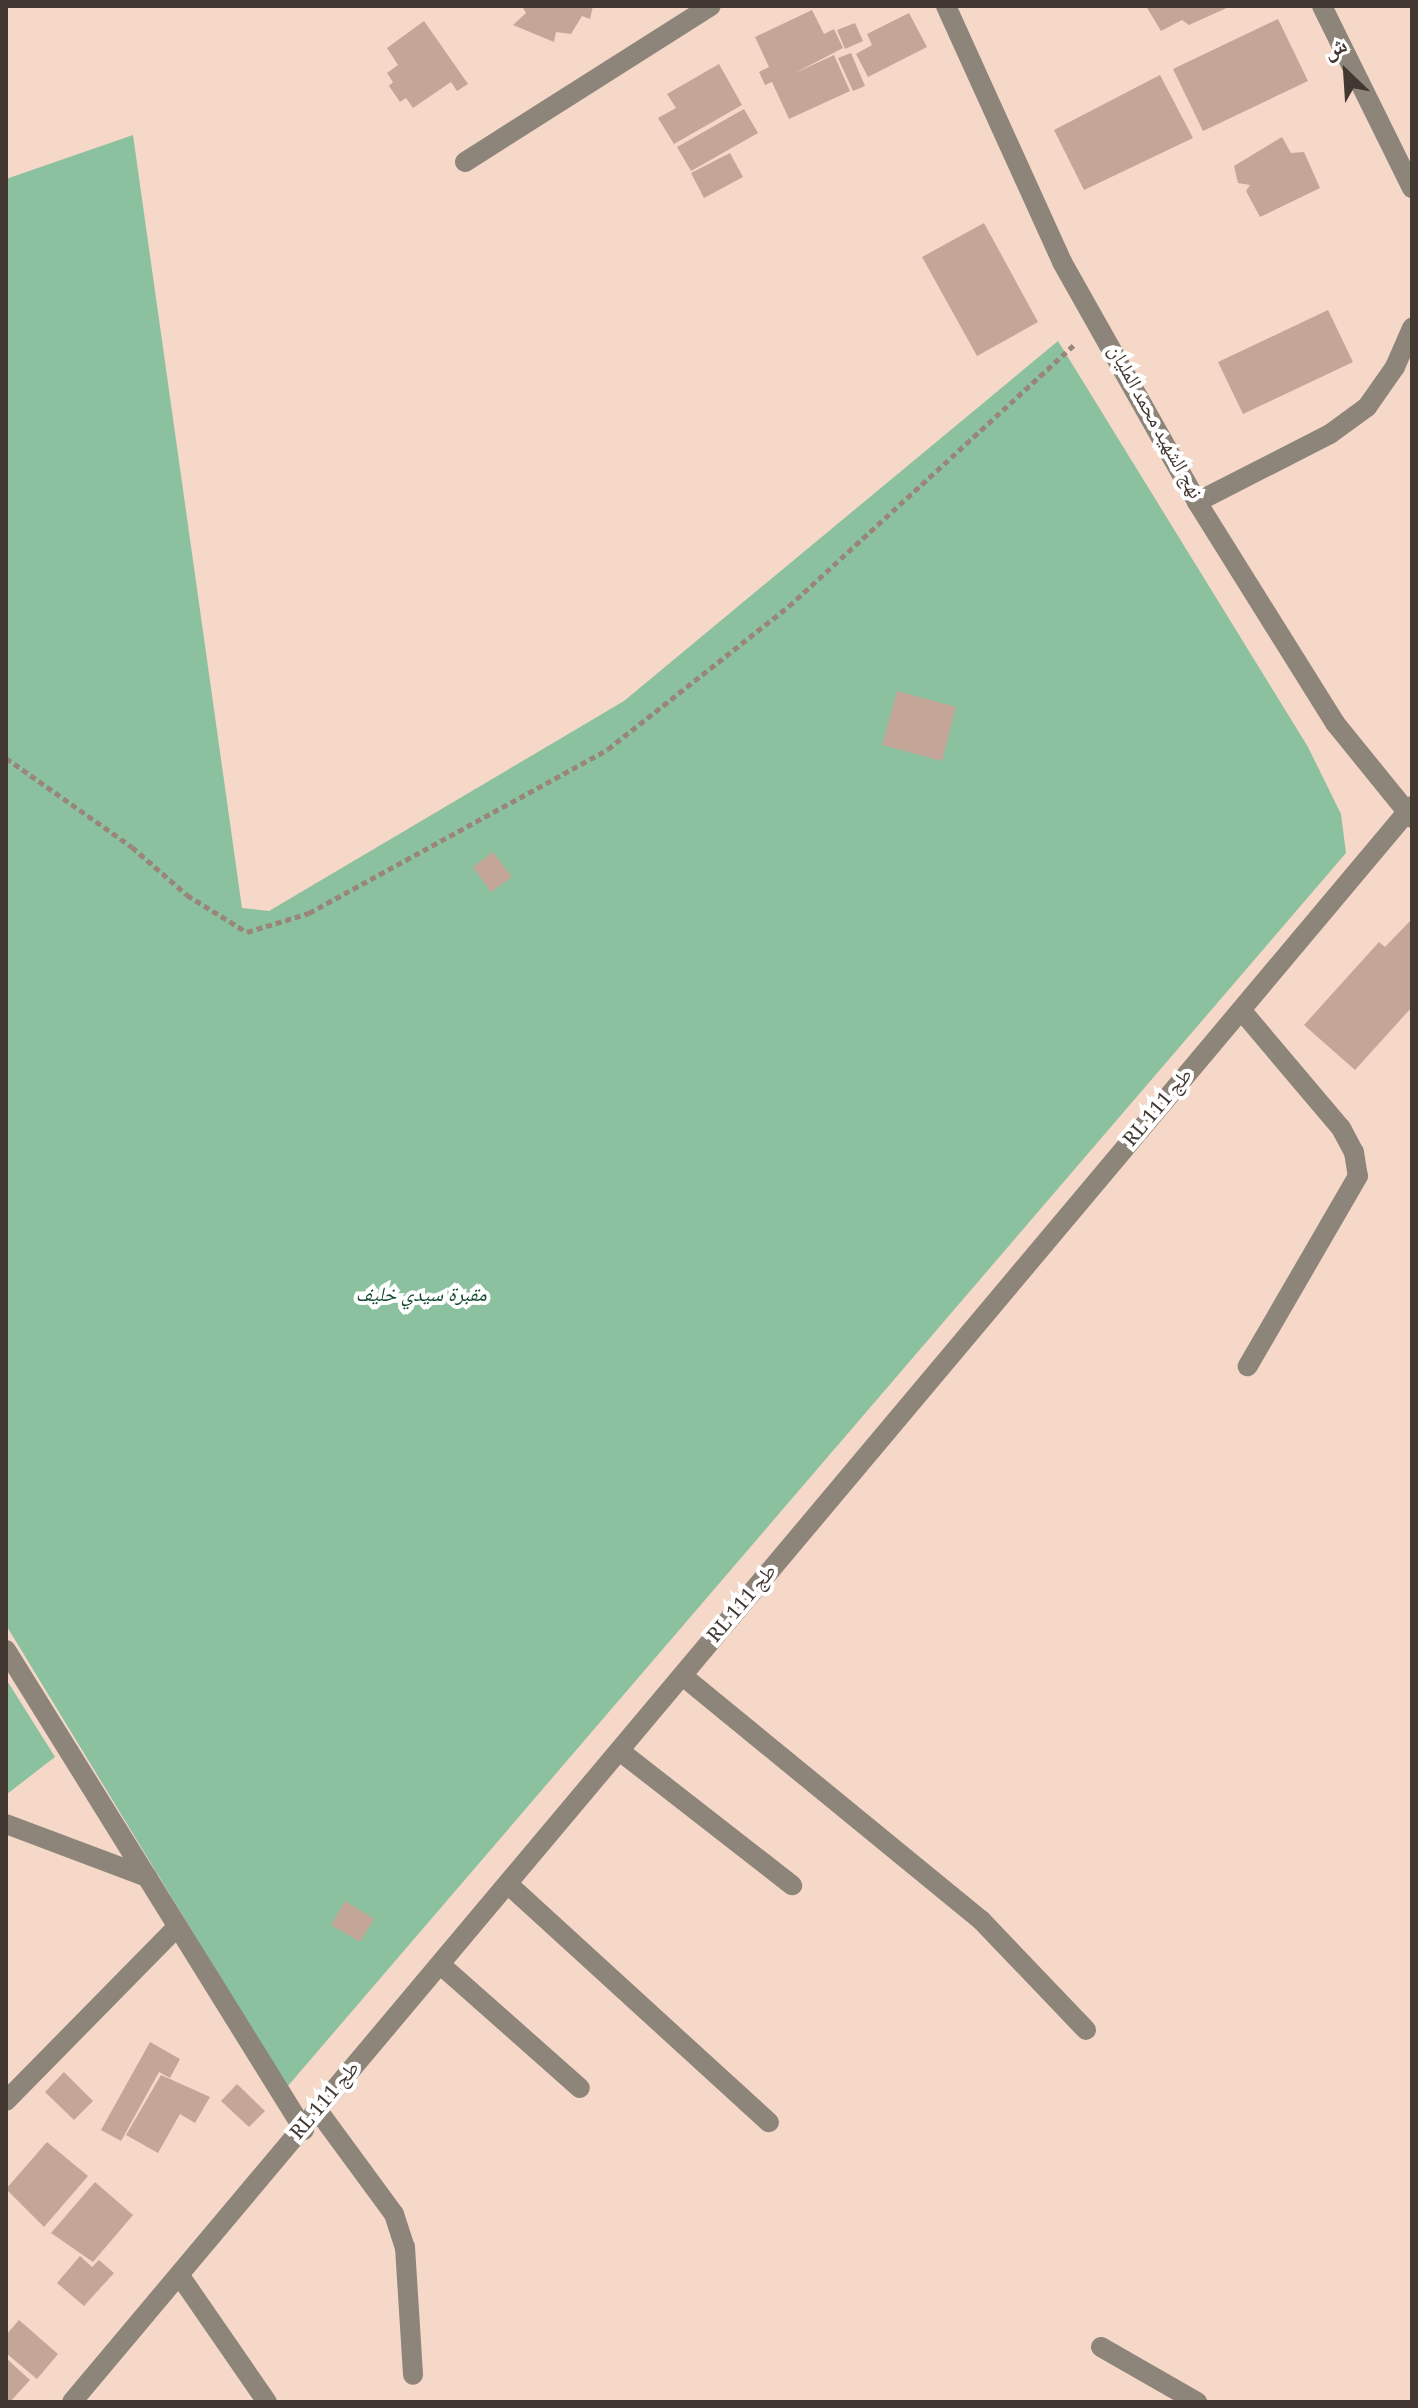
<!DOCTYPE html>
<meta charset="utf-8">
<style>
body{margin:0}
#map{position:relative;width:1418px;height:2408px;overflow:hidden;background:#f5d8c8;font-family:Georgia,"Noto Naskh Arabic",serif}
div>[style]{position:absolute}
.green>*{inset:0;background:#8cc1a0}
.building>*{inset:0;background:#c4a699}
.path>*{height:5px;margin-top:-2.5px;transform-origin:0;background:repeating-linear-gradient(90deg,#99857a 0 6px,transparent 0 10px)}
.minor>*{height:20px;margin:-10px;padding:0 10px;transform-origin:10px;border-radius:10px;background:#8d847a}
span{translate:-50% -50%;white-space:nowrap;text-align:center;line-height:1.15;-webkit-text-stroke:8px #fff;paint-order:stroke}
.street-label{font-size:20px;color:#433831}
.park-label{font-size:20px;color:#164b30;font-style:italic}
.frame{position:absolute;inset:0;border:8px solid #433831;pointer-events:none}
.north{position:absolute;left:1306px;top:32px;width:80px;height:80px;-webkit-text-stroke:6px #fff;paint-order:stroke;rotate:335deg;font-size:22px;font-weight:700;line-height:32px;text-align:center;color:#433831}
.north::after{content:'';display:block;margin:auto;width:28px;height:36px;background:#433831;clip-path:polygon(50% 0,100% 100%,50% 72%,0 100%)}
</style>
<div id="map">
<div class="green">
<i style="clip-path:polygon(133px 135px,242px 908px,269px 911px,624px 701px,1058px 341px,1308px 747px,1341px 814px,1346px 853px,287px 2087px,6px 1625px,6px 179px)"></i>
<i style="clip-path:polygon(6px 1679px,55px 1757px,7px 1794px,6px 1794px)"></i>
</div>
<div class="building">
<i style="clip-path:polygon(522px 6px,593px 6px,590px 19px,582px 16px,571px 34px,556px 32px,554px 42px,513px 25px,526px 13px)"></i>
<i style="clip-path:polygon(1146px 6px,1231px 6px,1189px 25px,1182px 20px,1161px 31px)"></i>
<i style="clip-path:polygon(812px 10px,824px 34px,834px 29px,843px 48px,793px 74px,834px 55px,850px 91px,789px 119px,772px 82px,765px 85px,759px 72px,769px 67px,755px 37px)"></i>
<i style="clip-path:polygon(909px 13px,927px 47px,868px 77px,856px 54px,872px 45px,867px 34px)"></i>
<i style="clip-path:polygon(1278px 19px,1308px 81px,1203px 131px,1173px 69px)"></i>
<i style="clip-path:polygon(424px 21px,468px 84px,457px 91px,451px 82px,413px 108px,406px 98px,400px 102px,389px 86px,393px 82px,387px 73px,398px 65px,387px 48px)"></i>
<i style="clip-path:polygon(855px 23px,863px 41px,845px 49px,837px 30px)"></i>
<i style="clip-path:polygon(851px 53px,865px 86px,853px 91px,838px 58px)"></i>
<i style="clip-path:polygon(719px 64px,742px 105px,674px 144px,658px 118px,676px 108px,667px 94px)"></i>
<i style="clip-path:polygon(1160px 75px,1193px 138px,1084px 190px,1054px 130px)"></i>
<i style="clip-path:polygon(744px 109px,758px 133px,691px 171px,677px 147px)"></i>
<i style="clip-path:polygon(1282px 137px,1291px 153px,1304px 152px,1320px 188px,1260px 217px,1246px 191px,1250px 185px,1238px 183px,1234px 166px)"></i>
<i style="clip-path:polygon(730px 153px,743px 177px,704px 198px,691px 173px)"></i>
<i style="clip-path:polygon(984px 223px,1038px 322px,977px 356px,922px 257px)"></i>
<i style="clip-path:polygon(1328px 310px,1353px 362px,1243px 414px,1218px 362px)"></i>
<i style="clip-path:polygon(897px 691px,956px 707px,942px 761px,882px 745px)"></i>
<i style="clip-path:polygon(493px 852px,512px 877px,491px 892px,473px 867px)"></i>
<i style="clip-path:polygon(1412px 919px,1412px 1007px,1355px 1070px,1304px 1025px,1379px 942px,1385px 947px)"></i>
<i style="clip-path:polygon(345px 1901px,374px 1919px,360px 1942px,331px 1925px)"></i>
<i style="clip-path:polygon(150px 2042px,180px 2059px,170px 2078px,159px 2072px,121px 2141px,101px 2130px)"></i>
<i style="clip-path:polygon(64px 2072px,93px 2101px,74px 2120px,45px 2092px)"></i>
<i style="clip-path:polygon(161px 2075px,210px 2097px,195px 2123px,180px 2114px,158px 2153px,126px 2135px)"></i>
<i style="clip-path:polygon(237px 2084px,265px 2111px,249px 2127px,221px 2101px)"></i>
<i style="clip-path:polygon(47px 2142px,88px 2176px,44px 2227px,6px 2189px)"></i>
<i style="clip-path:polygon(95px 2182px,133px 2215px,93px 2262px,51px 2233px)"></i>
<i style="clip-path:polygon(80px 2256px,92px 2267px,99px 2260px,114px 2273px,84px 2306px,57px 2283px)"></i>
<i style="clip-path:polygon(19px 2320px,58px 2354px,37px 2379px,6px 2353px,6px 2335px)"></i>
<i style="clip-path:polygon(6px 2358px,30px 2380px,10px 2402px,6px 2402px)"></i>
</div>
<div class="path">
<i style="left:6px;top:758px;width:154px;rotate:35.2deg"></i>
<i style="left:132px;top:847px;width:73px;rotate:41.1deg"></i>
<i style="left:187px;top:895px;width:70px;rotate:31.7deg"></i>
<i style="left:247px;top:932px;width:65px;rotate:-17deg"></i>
<i style="left:309px;top:913px;width:341px;rotate:-28.7deg"></i>
<i style="left:608px;top:749px;width:231px;rotate:-38.3deg"></i>
<i style="left:789px;top:606px;width:388px;rotate:-42.5deg"></i>
</div>
<div class="minor">
<i style="left:946px;top:6px;width:281px;rotate:65.6deg"></i>
<i style="left:1062px;top:262px;width:275px;rotate:60.6deg"></i>
<i style="left:1197px;top:502px;width:261px;rotate:58deg"></i>
<i style="left:1335px;top:723px;width:122px;rotate:51deg"></i>
<i style="left:1322px;top:6px;width:203px;rotate:63.7deg"></i>
<i style="left:465px;top:162px;width:291px;rotate:-32.4deg"></i>
<i style="left:1197px;top:502px;width:149px;rotate:-27.1deg"></i>
<i style="left:1330px;top:434px;width:46px;rotate:-36.1deg"></i>
<i style="left:1367px;top:407px;width:49px;rotate:-55deg"></i>
<i style="left:1395px;top:367px;width:43px;rotate:-66.4deg"></i>
<i style="left:1242px;top:1011px;width:153px;rotate:49.8deg"></i>
<i style="left:1341px;top:1128px;width:27px;rotate:62deg"></i>
<i style="left:1354px;top:1152px;width:24px;rotate:81deg"></i>
<i style="left:1358px;top:1176px;width:220px;rotate:120.1deg"></i>
<i style="left:6px;top:1650px;width:565px;rotate:58.17deg"></i>
<i style="left:684px;top:1677px;width:384px;rotate:39.3deg"></i>
<i style="left:981px;top:1920px;width:152px;rotate:46.3deg"></i>
<i style="left:621px;top:1752px;width:217px;rotate:37.9deg"></i>
<i style="left:6px;top:1824px;width:151px;rotate:20.6deg"></i>
<i style="left:509px;top:1885px;width:352px;rotate:42.4deg"></i>
<i style="left:442px;top:1966px;width:184px;rotate:41.5deg"></i>
<i style="left:6px;top:2101px;width:244px;rotate:-45.5deg"></i>
<i style="left:319px;top:2112px;width:127px;rotate:53.7deg"></i>
<i style="left:394px;top:2214px;width:35px;rotate:72deg"></i>
<i style="left:405px;top:2247px;width:128px;rotate:86.4deg"></i>
<i style="left:180px;top:2276px;width:153px;rotate:55.4deg"></i>
<i style="left:1101px;top:2347px;width:111px;rotate:29.8deg"></i>
<i style="left:72px;top:2402px;width:2084px;rotate:-49.98deg"></i>
</div>
<div class="street-label">
<span style="left:1153px;top:423px;rotate:61deg">نهج الشهيد محمد المليان</span>
<span style="left:1160px;top:1109px;rotate:-50deg">RL طج 111</span>
<span style="left:744px;top:1605px;rotate:-50deg">RL طج 111</span>
<span style="left:327px;top:2102px;rotate:-50deg">RL طج 111</span>
</div>
<div class="park-label">
<span style="left:421px;top:1297px">مقبرة سيدي خليف</span>
</div>
<div class="frame"></div>
<div class="north">ش</div>
</div>
